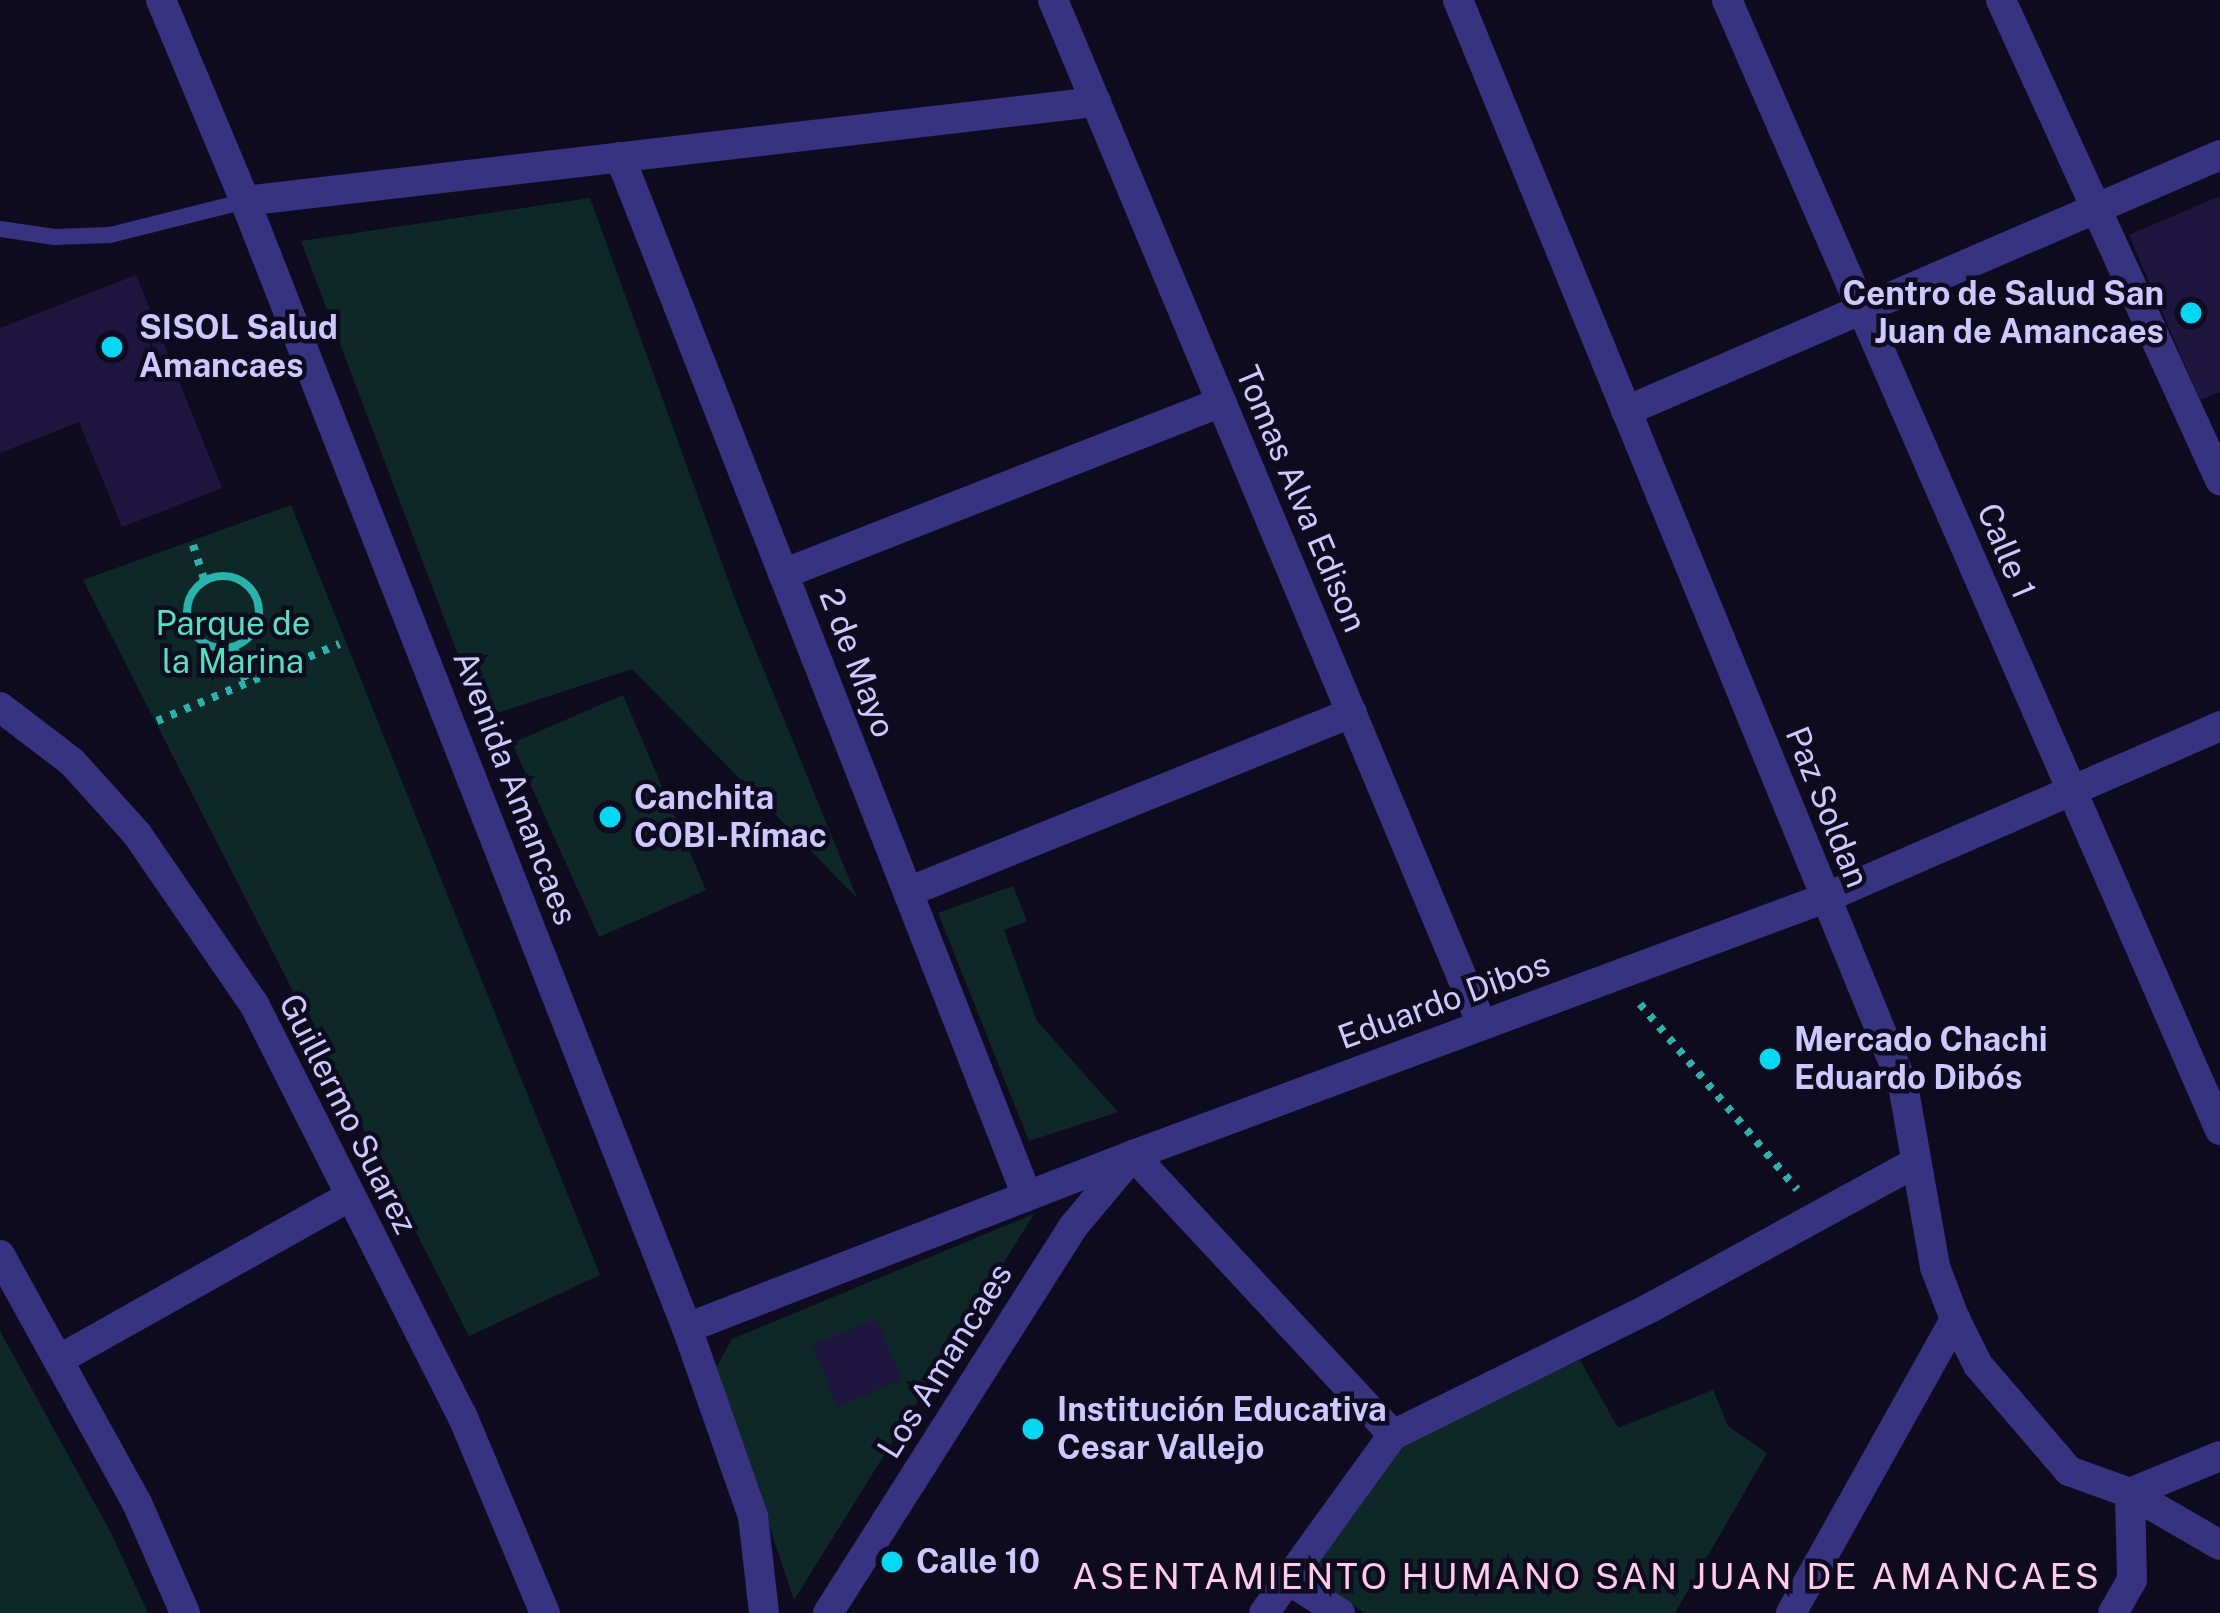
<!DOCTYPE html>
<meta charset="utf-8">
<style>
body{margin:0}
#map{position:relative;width:2220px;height:1613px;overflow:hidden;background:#0e0b1e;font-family:"Public Sans",sans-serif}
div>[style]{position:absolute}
.green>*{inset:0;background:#0e2828}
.building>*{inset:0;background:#1f1640}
.path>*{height:8px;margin-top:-4px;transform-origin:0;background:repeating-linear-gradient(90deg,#27b4ad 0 6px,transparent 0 15px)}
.path>.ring{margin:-4px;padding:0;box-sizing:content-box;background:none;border:8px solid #27b4ad;border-radius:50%}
.service>*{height:16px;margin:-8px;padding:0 8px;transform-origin:8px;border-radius:8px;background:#373380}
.minor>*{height:30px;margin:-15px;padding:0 15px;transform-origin:15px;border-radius:15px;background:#373380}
.tertiary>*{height:30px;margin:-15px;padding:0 15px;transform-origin:15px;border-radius:15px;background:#373380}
.dots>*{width:33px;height:33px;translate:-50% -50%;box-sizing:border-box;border:6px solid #0e0b1e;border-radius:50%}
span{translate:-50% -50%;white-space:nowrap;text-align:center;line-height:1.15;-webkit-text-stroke:9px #0e0b1e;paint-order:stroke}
.poi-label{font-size:33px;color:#cfc8ff;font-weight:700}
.right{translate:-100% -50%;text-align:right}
.left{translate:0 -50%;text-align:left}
.street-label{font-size:33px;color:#cfc8ff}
.park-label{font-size:33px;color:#4fe4c0}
.neighbourhood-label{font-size:36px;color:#ffcaeb;letter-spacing:3px}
</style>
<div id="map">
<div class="green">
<i style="clip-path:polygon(590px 198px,736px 602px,857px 898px,632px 669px,482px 718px,301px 241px)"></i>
<i style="clip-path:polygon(291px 505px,600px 1275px,469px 1336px,83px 580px)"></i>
<i style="clip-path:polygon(623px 695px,706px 890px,599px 937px,512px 743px)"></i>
<i style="clip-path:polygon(1013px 886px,1027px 921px,1004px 930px,1037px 1021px,1118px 1112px,1029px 1141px,938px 913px)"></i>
<i style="clip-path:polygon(1034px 1214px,794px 1600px,716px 1368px,732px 1339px)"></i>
<i style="clip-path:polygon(0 1331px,111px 1533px,148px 1613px,0 1613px)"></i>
<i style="clip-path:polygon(1580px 1360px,1618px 1428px,1713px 1390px,1728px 1426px,1767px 1453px,1675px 1613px,1365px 1613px,1305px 1574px,1398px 1443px)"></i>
</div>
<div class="building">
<i style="clip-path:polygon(2220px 196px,2220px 392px,2200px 400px,2129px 235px)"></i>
<i style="clip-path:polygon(136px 275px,222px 488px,122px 527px,79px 422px,0 453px,0 328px)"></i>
<i style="clip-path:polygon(876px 1319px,901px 1379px,838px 1407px,812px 1345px)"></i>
</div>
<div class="path">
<i style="left:193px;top:545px;width:38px;rotate:72deg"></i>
<i class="ring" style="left:187px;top:576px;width:64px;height:64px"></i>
<i style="left:234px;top:646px;width:40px;rotate:72deg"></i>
<i style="left:157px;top:721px;width:198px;rotate:-22.9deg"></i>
<i style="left:1640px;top:1004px;width:243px;rotate:49.7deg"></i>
</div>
<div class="service">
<i style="left:0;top:229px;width:55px;rotate:8.4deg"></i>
<i style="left:54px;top:237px;width:56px;rotate:-2deg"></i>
<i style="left:110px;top:235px;width:139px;rotate:-14.1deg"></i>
</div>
<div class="minor">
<i style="left:1053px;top:0;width:1111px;rotate:67.29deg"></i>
<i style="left:1458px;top:0;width:1173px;rotate:67.7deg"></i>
<i style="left:1903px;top:1085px;width:185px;rotate:80deg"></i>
<i style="left:1935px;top:1267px;width:56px;rotate:69deg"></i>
<i style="left:1955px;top:1319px;width:51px;rotate:63.4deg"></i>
<i style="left:1978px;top:1365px;width:140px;rotate:49.4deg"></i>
<i style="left:2069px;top:1471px;width:65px;rotate:19.8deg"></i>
<i style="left:2130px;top:1493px;width:104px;rotate:30deg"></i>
<i style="left:1727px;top:0;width:1233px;rotate:66.43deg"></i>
<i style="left:2001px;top:0;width:528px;rotate:65.48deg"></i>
<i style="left:620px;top:157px;width:1116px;rotate:68.61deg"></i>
<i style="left:245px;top:201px;width:857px;rotate:-6.64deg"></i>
<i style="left:1626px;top:411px;width:647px;rotate:-23.31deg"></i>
<i style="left:783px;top:574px;width:471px;rotate:-21.4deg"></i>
<i style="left:0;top:707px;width:91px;rotate:37.4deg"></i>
<i style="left:72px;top:762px;width:97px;rotate:47.9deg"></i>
<i style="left:137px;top:834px;width:206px;rotate:55.5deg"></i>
<i style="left:254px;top:1004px;width:461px;rotate:63.2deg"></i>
<i style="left:462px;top:1415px;width:215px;rotate:67.3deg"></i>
<i style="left:908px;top:892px;width:479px;rotate:-22deg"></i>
<i style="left:0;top:1255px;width:283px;rotate:61.1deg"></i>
<i style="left:137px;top:1503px;width:120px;rotate:66.4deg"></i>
<i style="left:687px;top:1328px;width:478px;rotate:-21.2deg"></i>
<i style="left:1133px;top:1155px;width:382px;rotate:47.1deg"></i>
<i style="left:58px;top:1360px;width:334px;rotate:-29.3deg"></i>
<i style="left:2130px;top:1493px;width:97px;rotate:-22.3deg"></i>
<i style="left:1287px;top:1579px;width:63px;rotate:32.7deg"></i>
<i style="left:1264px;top:1613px;width:220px;rotate:-54.1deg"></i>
<i style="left:1393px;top:1435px;width:287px;rotate:-26.3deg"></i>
<i style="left:1650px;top:1308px;width:304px;rotate:-28.7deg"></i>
<i style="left:1791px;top:1613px;width:337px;rotate:-60.8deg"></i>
<i style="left:2113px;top:1613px;width:38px;rotate:-60deg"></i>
<i style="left:2132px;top:1580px;width:87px;rotate:-91.3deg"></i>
</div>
<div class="tertiary">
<i style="left:161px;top:0;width:218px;rotate:67.3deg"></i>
<i style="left:245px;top:201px;width:1211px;rotate:68.59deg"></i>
<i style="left:687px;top:1328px;width:199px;rotate:70.7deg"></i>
<i style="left:753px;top:1516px;width:98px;rotate:83.5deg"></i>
<i style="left:828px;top:1613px;width:456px;rotate:-57.6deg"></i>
<i style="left:1072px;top:1228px;width:95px;rotate:-50.1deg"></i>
<i style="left:1133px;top:1155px;width:738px;rotate:-20.37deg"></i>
<i style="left:1825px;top:898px;width:431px;rotate:-23.5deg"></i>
</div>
<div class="dots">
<i style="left:2191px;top:313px;background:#00d9f3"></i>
<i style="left:112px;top:347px;background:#00d9f3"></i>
<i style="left:610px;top:817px;background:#00d9f3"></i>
<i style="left:1770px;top:1059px;background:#00d9f3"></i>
<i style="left:1033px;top:1429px;background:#00d9f3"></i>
<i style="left:892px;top:1562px;background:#00d9f3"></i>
</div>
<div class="poi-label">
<span class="right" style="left:2164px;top:313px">Centro de Salud San<br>Juan de Amancaes</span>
<span class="left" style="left:139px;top:347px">SISOL Salud<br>Amancaes</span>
<span class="left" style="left:634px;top:817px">Canchita<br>COBI-Rímac</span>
<span class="left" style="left:1794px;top:1059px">Mercado Chachi<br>Eduardo Dibós</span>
<span class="left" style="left:1057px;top:1429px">Institución Educativa<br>Cesar Vallejo</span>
<span class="left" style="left:916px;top:1562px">Calle 10</span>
</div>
<div class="street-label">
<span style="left:1301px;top:499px;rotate:67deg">Tomas Alva Edison</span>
<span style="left:2006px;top:551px;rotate:67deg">Calle 1</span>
<span style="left:857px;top:663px;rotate:69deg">2 de Mayo</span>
<span style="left:515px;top:788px;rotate:69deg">Avenida Amancaes</span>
<span style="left:1827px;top:807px;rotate:68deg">Paz Soldan</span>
<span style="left:1444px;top:1001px;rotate:-20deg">Eduardo Dibos</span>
<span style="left:348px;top:1114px;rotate:63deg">Guillermo Suarez</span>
<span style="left:945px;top:1361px;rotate:-58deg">Los Amancaes</span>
</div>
<div class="park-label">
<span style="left:233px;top:643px">Parque de<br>la Marina</span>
</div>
<div class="neighbourhood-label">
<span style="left:1587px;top:1577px">ASENTAMIENTO HUMANO SAN JUAN DE AMANCAES</span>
</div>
</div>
